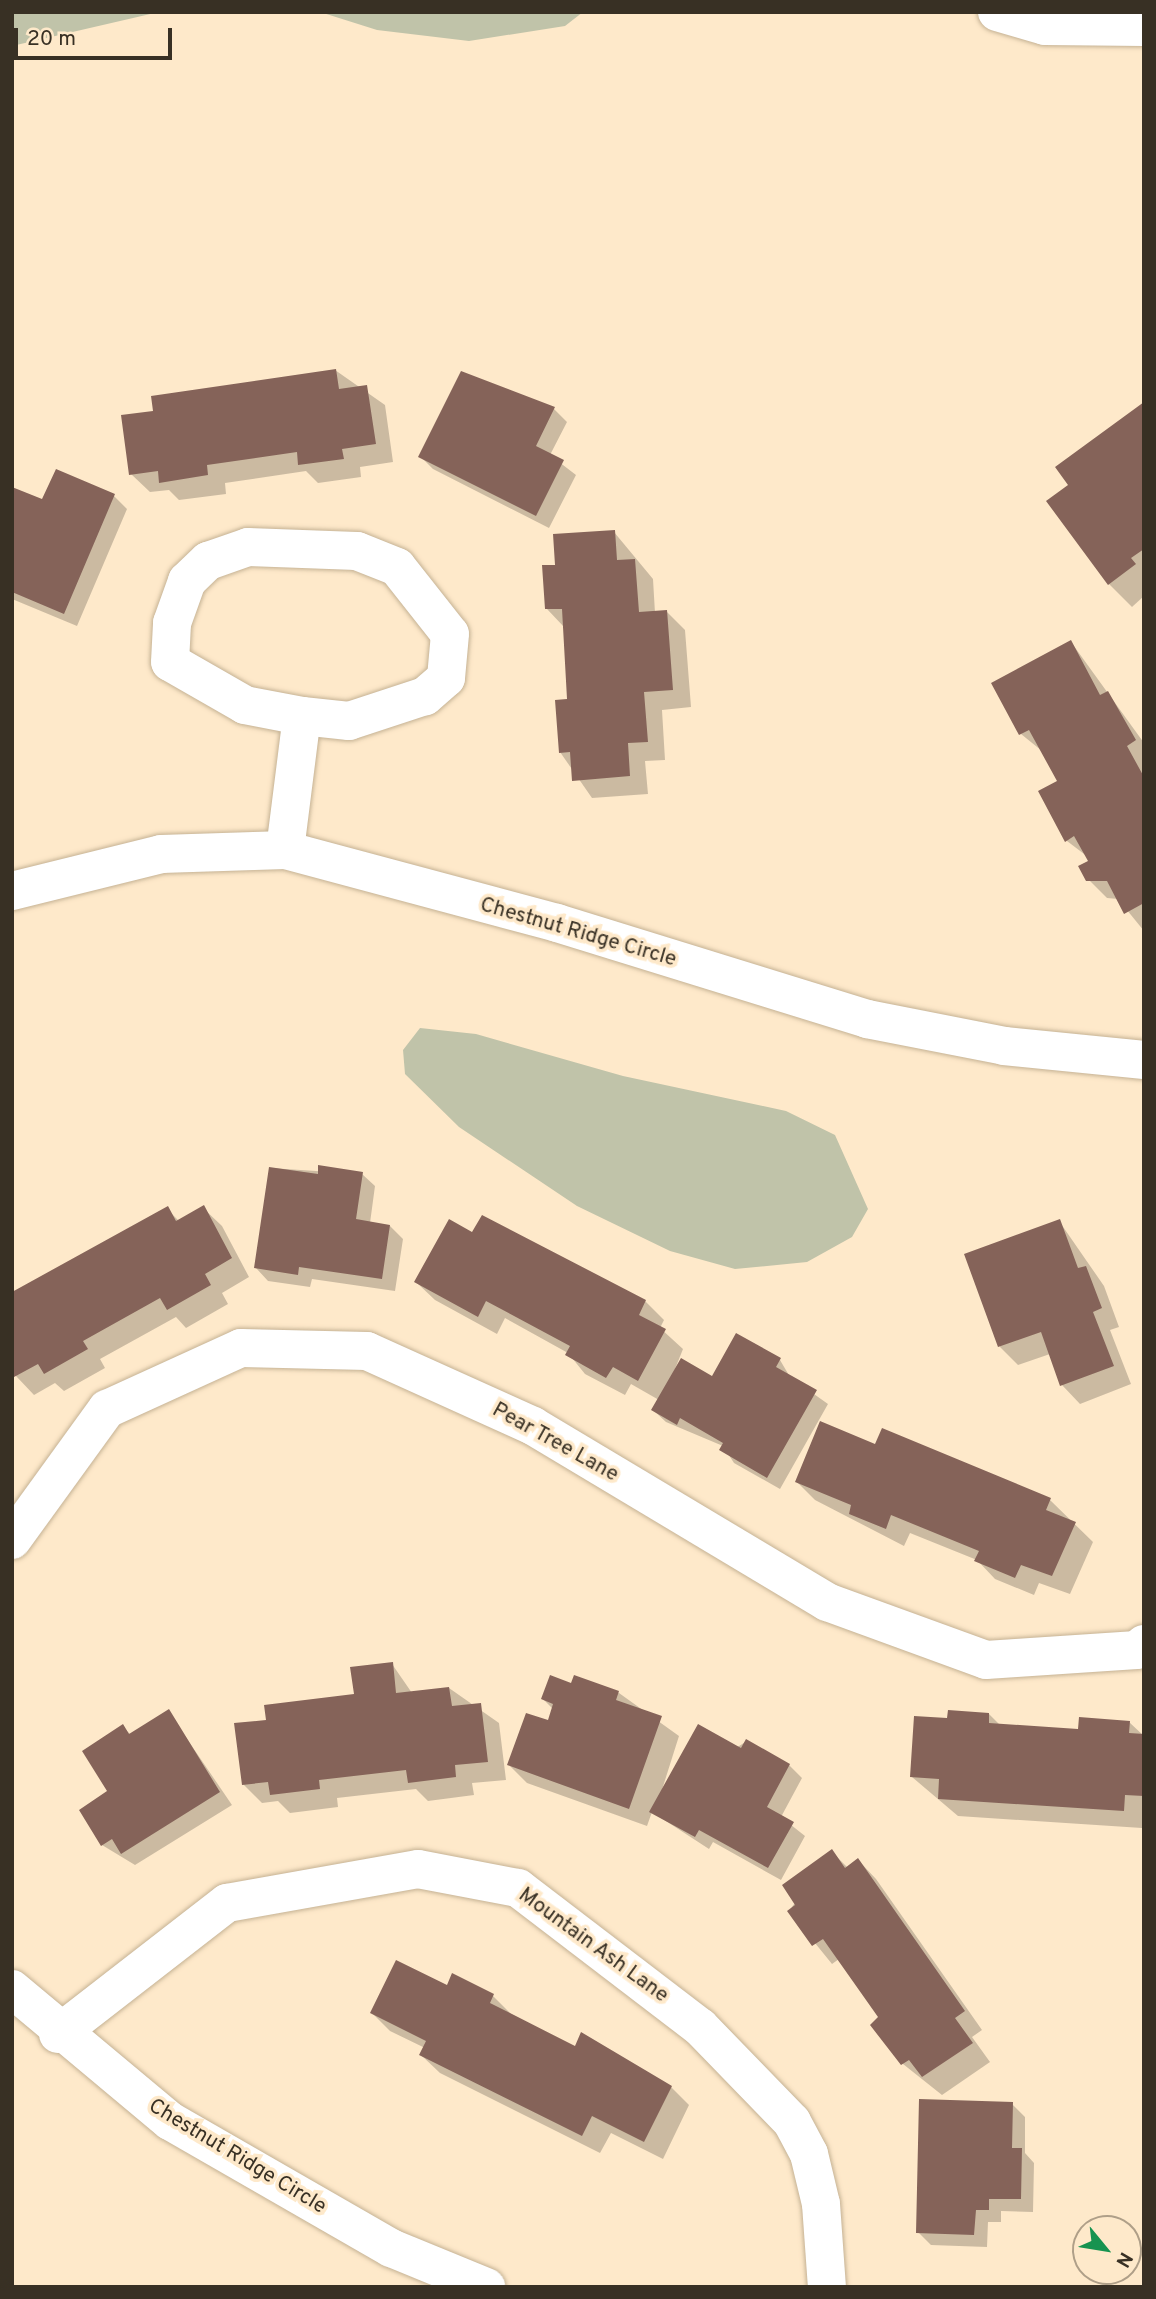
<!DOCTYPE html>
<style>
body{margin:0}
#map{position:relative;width:1156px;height:2299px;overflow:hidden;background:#fee9ca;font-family:Overpass,sans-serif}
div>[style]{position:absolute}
.green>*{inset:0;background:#c0c3a9}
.shadow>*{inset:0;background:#0003}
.building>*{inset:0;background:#856359}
.roads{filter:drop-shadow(0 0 2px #c5b294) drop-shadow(0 0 2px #c5b294)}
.minor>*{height:38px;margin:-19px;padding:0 19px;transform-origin:19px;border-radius:19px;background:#fff}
span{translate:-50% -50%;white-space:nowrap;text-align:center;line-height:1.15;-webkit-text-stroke:7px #fee9ca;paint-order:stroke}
.street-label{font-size:21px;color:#383024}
.frame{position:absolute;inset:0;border:14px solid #383024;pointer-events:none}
.north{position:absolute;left:1072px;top:2215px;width:70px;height:70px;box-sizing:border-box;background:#fee9ca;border:2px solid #af9f88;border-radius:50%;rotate:120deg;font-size:19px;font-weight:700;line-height:28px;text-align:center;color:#383024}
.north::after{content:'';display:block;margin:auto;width:24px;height:32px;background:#179350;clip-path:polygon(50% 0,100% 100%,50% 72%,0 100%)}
.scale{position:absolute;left:14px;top:28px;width:158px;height:32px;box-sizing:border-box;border:4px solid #383024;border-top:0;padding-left:9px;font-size:21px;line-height:24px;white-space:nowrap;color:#383024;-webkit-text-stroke:5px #fee9ca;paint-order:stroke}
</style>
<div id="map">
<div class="green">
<i style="clip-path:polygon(12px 12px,159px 12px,12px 46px)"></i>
<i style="clip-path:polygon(320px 12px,583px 12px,565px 26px,469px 41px,377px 30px)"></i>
<i style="clip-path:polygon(420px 1028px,476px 1034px,623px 1076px,786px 1111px,835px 1135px,868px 1209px,852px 1237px,807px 1262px,735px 1269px,670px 1251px,577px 1206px,459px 1127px,405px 1074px,403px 1050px)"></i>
</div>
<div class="shadow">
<i style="clip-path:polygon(335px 370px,385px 405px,393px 462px,360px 467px,361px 477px,318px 483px,306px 471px,225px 483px,226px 494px,179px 500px,169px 490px,150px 492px,131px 474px,155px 412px)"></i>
<i style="clip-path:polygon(1144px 405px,1144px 596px,1132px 607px,1109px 584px,1071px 485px)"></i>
<i style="clip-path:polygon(554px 409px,567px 422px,550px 455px,576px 475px,549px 528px,433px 469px,420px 456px)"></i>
<i style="clip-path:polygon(12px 488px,43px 501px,114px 496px,127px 509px,77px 626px,12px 599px)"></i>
<i style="clip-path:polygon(614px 532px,653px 579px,655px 613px,667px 612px,685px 630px,691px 707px,662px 710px,665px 760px,645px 761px,648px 794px,592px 798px,560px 752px,569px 700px,564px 627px,547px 609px,557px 567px)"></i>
<i style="clip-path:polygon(1071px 642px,1144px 743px,1144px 931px,1118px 899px,1107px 898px,1088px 879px,1088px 857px,1067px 841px,1059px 782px,1042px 751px,1021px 734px)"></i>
<i style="clip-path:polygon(270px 1168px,362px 1174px,375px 1186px,370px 1223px,390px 1226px,403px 1239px,395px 1291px,312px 1279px,310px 1287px,268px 1281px,256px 1268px)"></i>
<i style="clip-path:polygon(203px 1208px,222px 1226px,249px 1277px,222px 1293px,228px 1304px,186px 1328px,176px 1317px,100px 1359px,105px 1368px,64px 1391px,55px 1383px,34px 1395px,16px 1376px,12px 1310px,167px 1209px,179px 1221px)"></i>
<i style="clip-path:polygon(1059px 1221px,1104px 1286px,1119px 1327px,1110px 1330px,1131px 1384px,1080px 1404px,1062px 1385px,1050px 1354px,1018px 1365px,1000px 1347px,966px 1255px)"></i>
<i style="clip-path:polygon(472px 1234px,645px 1301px,664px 1320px,660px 1328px,683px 1349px,673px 1374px,713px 1379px,780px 1360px,790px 1377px,828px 1404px,780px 1489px,734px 1463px,723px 1446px,666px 1422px,653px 1410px,659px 1400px,631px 1384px,625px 1395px,585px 1374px,568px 1353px,505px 1318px,497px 1334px,435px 1300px,416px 1282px)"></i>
<i style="clip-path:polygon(883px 1431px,1050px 1500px,1093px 1542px,1070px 1594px,1039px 1583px,1034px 1595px,995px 1579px,977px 1560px,910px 1533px,904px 1546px,815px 1500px,797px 1482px,876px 1446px)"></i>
<i style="clip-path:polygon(392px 1664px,412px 1693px,449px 1688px,499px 1723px,506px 1780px,472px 1783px,474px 1795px,428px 1801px,416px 1789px,337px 1798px,338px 1807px,290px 1813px,278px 1801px,262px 1803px,243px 1784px,268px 1721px,356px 1696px)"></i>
<i style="clip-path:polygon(575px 1677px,619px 1693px,679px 1736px,660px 1796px,747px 1741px,789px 1765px,802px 1778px,781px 1817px,805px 1836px,781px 1880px,713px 1842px,709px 1849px,652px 1812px,647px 1826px,527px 1783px,509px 1765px,549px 1722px,553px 1709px,543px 1699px,572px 1685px)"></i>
<i style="clip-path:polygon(168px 1711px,232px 1805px,135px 1865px,102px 1845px,123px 1727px,131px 1735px)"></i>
<i style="clip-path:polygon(989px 1714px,1000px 1725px,1080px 1731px,1129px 1722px,1144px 1736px,1142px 1828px,958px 1816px,912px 1777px,948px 1720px)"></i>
<i style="clip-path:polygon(832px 1852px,848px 1868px,858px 1860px,876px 1879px,982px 2030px,972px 2037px,990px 2062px,942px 2095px,903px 2064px,872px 2026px,881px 2018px,839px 1959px,832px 1964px,789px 1911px)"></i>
<i style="clip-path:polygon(447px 1987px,493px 1996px,511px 2014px,576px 2048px,671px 2087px,689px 2105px,663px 2159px,611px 2133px,600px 2153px,440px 2073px,421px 2055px,425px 2048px,390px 2031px,372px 2013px)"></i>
<i style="clip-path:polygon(1012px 2104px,1025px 2117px,1025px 2153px,1034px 2163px,1033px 2212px,1001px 2211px,1001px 2222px,988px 2222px,987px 2247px,931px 2245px,918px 2232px)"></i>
</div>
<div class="building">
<i style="clip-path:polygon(336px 369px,339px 389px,367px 385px,376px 444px,342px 449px,344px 459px,298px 465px,297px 452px,207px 465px,208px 475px,159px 483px,158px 471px,129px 475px,121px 415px,153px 411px,151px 396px)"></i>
<i style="clip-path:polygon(461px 371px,555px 407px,536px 446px,564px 460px,536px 516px,418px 457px)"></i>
<i style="clip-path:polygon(1144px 402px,1144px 549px,1131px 558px,1136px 564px,1108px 585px,1046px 501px,1068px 485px,1055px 467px)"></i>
<i style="clip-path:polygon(56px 469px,115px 494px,64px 614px,12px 592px,12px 487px,42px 499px)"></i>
<i style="clip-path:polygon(615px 530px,617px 560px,635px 559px,639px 612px,667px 610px,673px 690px,644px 692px,648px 742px,628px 743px,630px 776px,572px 781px,570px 752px,559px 753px,555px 700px,567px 699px,562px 609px,545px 609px,542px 565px,555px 565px,553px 534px)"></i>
<i style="clip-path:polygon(1071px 640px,1100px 695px,1108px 691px,1136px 740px,1127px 746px,1144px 777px,1144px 903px,1124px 914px,1107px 881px,1086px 881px,1078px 866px,1088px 861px,1074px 836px,1065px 842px,1038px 791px,1057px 781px,1029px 730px,1019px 735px,991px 683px)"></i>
<i style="clip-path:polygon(318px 1165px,363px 1172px,356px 1219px,390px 1225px,382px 1279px,299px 1267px,298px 1275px,254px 1268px,269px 1167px,318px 1174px)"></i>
<i style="clip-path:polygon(204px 1205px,232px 1258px,205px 1274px,211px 1285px,167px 1310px,160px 1298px,83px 1341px,88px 1349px,44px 1374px,38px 1364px,14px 1377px,12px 1292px,168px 1206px,176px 1221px)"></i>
<i style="clip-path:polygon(482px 1215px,646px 1300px,639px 1315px,666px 1329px,638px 1381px,613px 1367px,606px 1378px,565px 1355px,570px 1346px,486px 1301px,478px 1317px,414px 1282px,449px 1219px,472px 1232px)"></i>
<i style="clip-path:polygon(1060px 1219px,1078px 1268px,1086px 1266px,1102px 1308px,1093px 1312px,1114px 1366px,1060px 1386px,1041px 1332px,998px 1347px,964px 1254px)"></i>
<i style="clip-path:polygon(736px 1333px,781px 1358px,776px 1367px,817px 1390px,767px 1478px,719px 1450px,723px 1443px,680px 1418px,677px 1425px,651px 1410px,681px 1358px,712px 1376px)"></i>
<i style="clip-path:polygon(820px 1421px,875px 1444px,882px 1428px,1051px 1498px,1046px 1510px,1076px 1522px,1052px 1576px,1021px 1565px,1015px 1578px,974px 1561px,979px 1551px,891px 1515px,886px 1529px,849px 1514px,851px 1505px,795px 1482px)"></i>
<i style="clip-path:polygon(393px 1662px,396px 1693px,449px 1687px,452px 1706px,481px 1703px,488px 1762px,455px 1765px,456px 1777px,408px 1783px,406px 1770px,319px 1780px,320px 1789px,270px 1795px,268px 1782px,242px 1785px,234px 1723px,266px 1720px,264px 1705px,354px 1694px,350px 1667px)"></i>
<i style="clip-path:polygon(550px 1675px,571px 1683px,574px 1675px,619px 1691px,616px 1700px,662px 1716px,629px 1809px,507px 1765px,526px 1713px,548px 1720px,553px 1704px,541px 1699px)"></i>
<i style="clip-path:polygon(169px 1709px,220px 1792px,121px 1854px,112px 1839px,101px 1846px,79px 1810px,107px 1791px,82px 1751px,123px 1724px,129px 1734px)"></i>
<i style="clip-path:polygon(948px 1710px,989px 1713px,989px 1723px,1078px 1729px,1079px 1717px,1130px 1721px,1129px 1733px,1144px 1734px,1144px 1796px,1125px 1795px,1124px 1811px,938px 1799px,939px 1779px,910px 1777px,914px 1716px,947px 1718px)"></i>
<i style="clip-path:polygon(698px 1724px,741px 1748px,746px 1739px,790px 1764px,767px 1807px,794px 1822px,768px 1868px,699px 1830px,695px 1837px,649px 1812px)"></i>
<i style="clip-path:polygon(832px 1849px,845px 1868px,858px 1858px,965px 2011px,955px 2018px,973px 2043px,922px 2077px,909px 2060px,901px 2065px,870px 2025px,878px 2017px,823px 1939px,812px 1946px,787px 1911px,795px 1905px,782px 1885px)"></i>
<i style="clip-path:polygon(396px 1960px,447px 1985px,452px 1973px,494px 1994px,490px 2003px,575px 2046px,581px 2032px,672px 2086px,644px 2142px,592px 2116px,582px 2136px,419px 2055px,426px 2041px,370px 2013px)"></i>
<i style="clip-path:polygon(919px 2099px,1013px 2102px,1012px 2148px,1022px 2148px,1021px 2199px,989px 2199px,989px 2210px,976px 2210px,974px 2235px,916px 2233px)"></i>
</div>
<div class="roads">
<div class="minor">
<i style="left:997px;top:12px;width:50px;rotate:16.3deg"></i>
<i style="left:1045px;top:26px;width:99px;rotate:0.6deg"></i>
<i style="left:285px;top:850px;width:135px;rotate:-82.8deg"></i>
<i style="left:302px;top:716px;width:58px;rotate:-169.1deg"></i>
<i style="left:245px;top:705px;width:86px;rotate:-150.2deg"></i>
<i style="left:170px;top:662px;width:39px;rotate:-87deg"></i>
<i style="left:172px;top:623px;width:45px;rotate:-70.3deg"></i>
<i style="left:187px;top:581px;width:29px;rotate:-44deg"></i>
<i style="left:208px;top:561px;width:42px;rotate:-19.3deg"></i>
<i style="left:248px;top:547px;width:109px;rotate:2.1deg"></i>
<i style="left:357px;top:551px;width:43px;rotate:21.8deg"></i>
<i style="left:397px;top:567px;width:85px;rotate:51.7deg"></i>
<i style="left:450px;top:634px;width:44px;rotate:95.2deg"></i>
<i style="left:446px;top:678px;width:28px;rotate:139deg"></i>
<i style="left:425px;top:696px;width:80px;rotate:161.8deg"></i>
<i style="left:349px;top:721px;width:47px;rotate:-173.9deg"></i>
<i style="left:12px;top:891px;width:154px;rotate:-13.9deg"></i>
<i style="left:161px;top:854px;width:124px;rotate:-1.8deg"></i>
<i style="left:285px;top:850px;width:282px;rotate:15deg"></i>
<i style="left:557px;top:923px;width:325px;rotate:17.2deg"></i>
<i style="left:867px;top:1019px;width:140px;rotate:11.1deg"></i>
<i style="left:1004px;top:1046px;width:141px;rotate:5.7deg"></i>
<i style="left:12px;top:1540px;width:162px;rotate:-54.1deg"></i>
<i style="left:107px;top:1409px;width:147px;rotate:-24.5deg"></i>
<i style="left:241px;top:1348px;width:126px;rotate:1.4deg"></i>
<i style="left:367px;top:1351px;width:182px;rotate:24.3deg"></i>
<i style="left:533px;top:1426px;width:343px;rotate:30.9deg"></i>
<i style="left:827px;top:1602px;width:169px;rotate:20deg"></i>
<i style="left:986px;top:1660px;width:151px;rotate:-3.8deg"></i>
<i style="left:1137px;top:1650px;width:9px;rotate:-41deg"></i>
<i style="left:12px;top:1989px;width:206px;rotate:39.9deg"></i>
<i style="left:170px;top:2121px;width:255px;rotate:29.9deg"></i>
<i style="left:391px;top:2248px;width:103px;rotate:22.3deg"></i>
<i style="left:58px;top:2034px;width:214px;rotate:-37.8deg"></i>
<i style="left:227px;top:1903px;width:194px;rotate:-10.1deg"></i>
<i style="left:418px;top:1869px;width:102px;rotate:10.8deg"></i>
<i style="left:518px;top:1888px;width:229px;rotate:37.4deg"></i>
<i style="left:700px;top:2027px;width:132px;rotate:45.9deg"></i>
<i style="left:792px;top:2122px;width:36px;rotate:62deg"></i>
<i style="left:809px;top:2154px;width:51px;rotate:76.5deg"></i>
<i style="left:821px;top:2204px;width:83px;rotate:85.9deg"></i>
</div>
</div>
<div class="street-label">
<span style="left:578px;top:933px;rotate:16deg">Chestnut Ridge Circle</span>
<span style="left:555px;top:1443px;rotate:29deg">Pear Tree Lane</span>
<span style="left:593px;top:1946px;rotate:36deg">Mountain Ash Lane</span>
<span style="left:237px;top:2157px;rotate:31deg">Chestnut Ridge Circle</span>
</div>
<div class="frame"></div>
<div class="north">N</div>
<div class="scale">20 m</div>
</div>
